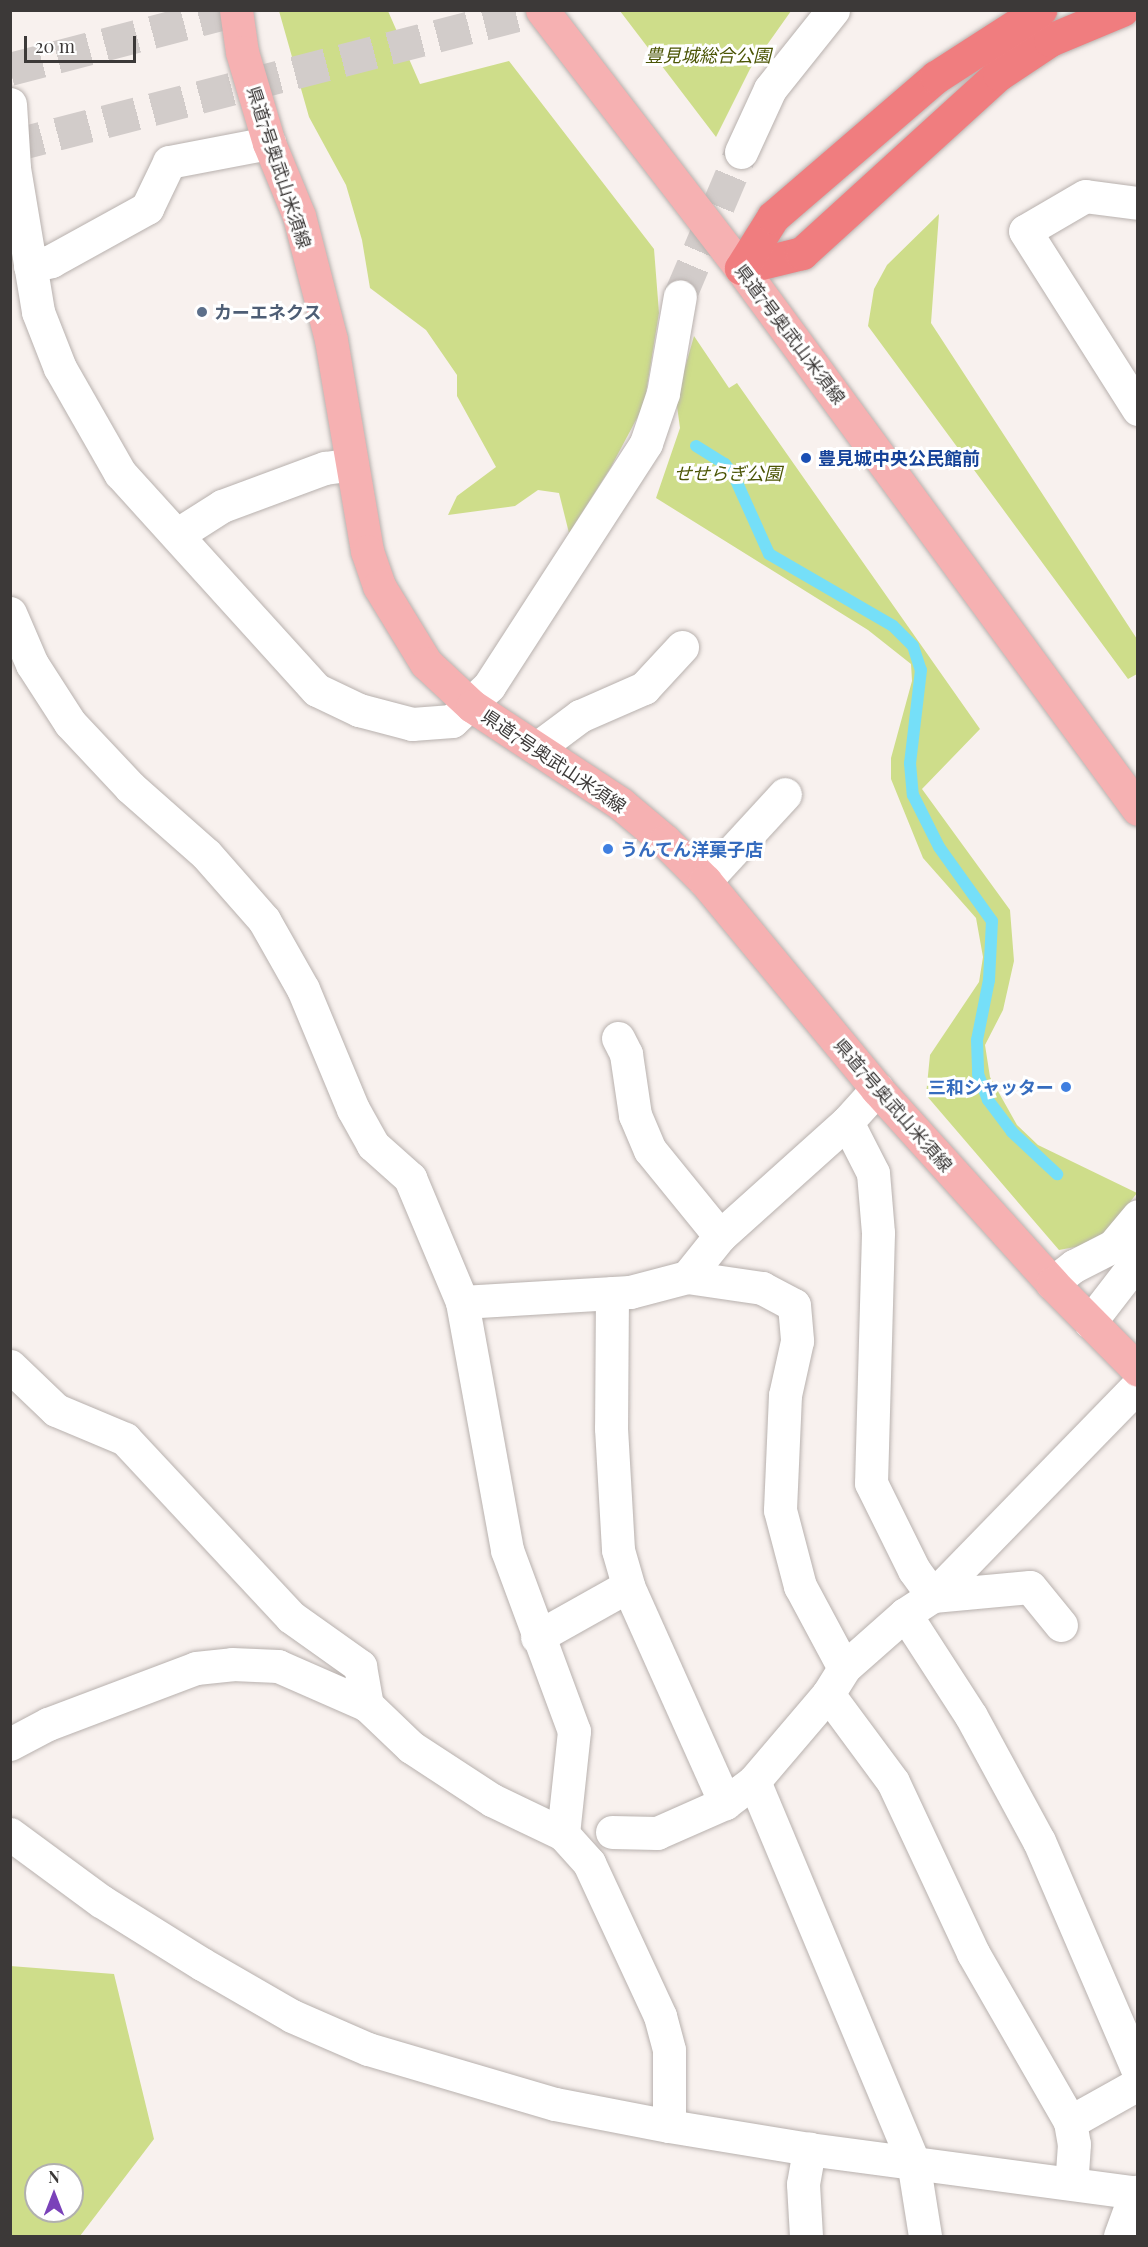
<!DOCTYPE html>
<meta charset="utf-8">
<style>
body{margin:0}
#map{position:relative;width:1148px;height:2247px;overflow:hidden;background:#f8f1ee;font-family:"Playfair Display","Noto Sans JP",serif}
div>[style]{position:absolute}
.green>*{inset:0;background:#cedd8a}
.stream>*{height:12px;margin:-6px;padding:0 6px;transform-origin:6px;border-radius:6px;background:#75dff8}
.minor-tunnel>*{height:33px;margin-top:-16.5px;transform-origin:0;background:repeating-linear-gradient(90deg,#d2ccca 0 33px,transparent 0 49px)}
.highway-tunnel>*{height:33px;margin-top:-16.5px;transform-origin:0;background:repeating-linear-gradient(90deg,#d2ccca 0 33px,transparent 0 49px)}
.roads{filter:drop-shadow(0 0 2px #b8b1ae) drop-shadow(0 0 2px #b8b1ae)}
.minor>*{height:33px;margin:-16.5px;padding:0 16.5px;transform-origin:16.5px;border-radius:16.5px;background:#fff}
.major>*{height:33px;margin:-16.5px;padding:0 16.5px;transform-origin:16.5px;border-radius:16.5px;background:#f6b1b2}
.highway>*{height:33px;margin:-16.5px;padding:0 16.5px;transform-origin:16.5px;border-radius:16.5px;background:#f07d7f}
.dots>*{width:16px;height:16px;translate:-50% -50%;box-sizing:border-box;border:3px solid #fff;border-radius:50%}
span{translate:-50% -50%;white-space:nowrap;text-align:center;line-height:1.15;-webkit-text-stroke:6px #fff;paint-order:stroke}
.park-label{font-size:18px;color:#4b5505;font-style:italic}
.street-label{font-size:18px;color:#3c3938}
.service-label{font-size:18px;color:#4e5e75;font-weight:700}
.left{translate:0 -50%;text-align:left}
.transit-label{font-size:18px;color:#164399;font-weight:700}
.shop-label{font-size:18px;color:#366cbe;font-weight:700}
.right{translate:-100% -50%;text-align:right}
.frame{position:absolute;inset:0;border:12px solid #3c3938;pointer-events:none}
.north{position:absolute;left:24px;top:2163px;width:60px;height:60px;box-sizing:border-box;background:#fff;border:2px solid #b1b0af;border-radius:50%;rotate:0deg;font-size:16px;font-weight:700;line-height:24px;text-align:center;color:#3c3938}
.north::after{content:'';display:block;margin:auto;width:21px;height:27px;background:#7a42b9;clip-path:polygon(50% 0,100% 100%,50% 72%,0 100%)}
.scale{position:absolute;left:24px;top:36px;width:112px;height:27px;box-sizing:border-box;border:3px solid #3c3938;border-top:0;padding-left:8px;font-size:18px;line-height:21px;white-space:nowrap;color:#3c3938;-webkit-text-stroke:4px #fff;paint-order:stroke}
</style>
<div id="map">
<div class="green">
<i style="clip-path:polygon(279px 11px,388px 11px,420px 84px,509px 61px,654px 249px,659px 313px,644px 405px,611px 467px,569px 533px,559px 493px,538px 490px,515px 506px,448px 515px,457px 496px,496px 467px,457px 396px,457px 375px,426px 330px,370px 288px,362px 240px,346px 185px,309px 117px)"></i>
<i style="clip-path:polygon(620px 11px,791px 11px,750px 69px,716px 137px)"></i>
<i style="clip-path:polygon(939px 214px,931px 323px,1137px 639px,1137px 674px,1128px 679px,868px 326px,874px 289px,887px 265px)"></i>
<i style="clip-path:polygon(694px 336px,729px 388px,737px 383px,980px 729px,922px 789px,1010px 910px,1014px 961px,1003px 1010px,985px 1045px,990px 1077px,1017px 1125px,1038px 1145px,1137px 1193px,1108px 1231px,1086px 1245px,1059px 1250px,926px 1095px,930px 1055px,979px 982px,983px 957px,976px 918px,923px 858px,891px 779px,891px 758px,912px 681px,911px 664px,868px 630px,656px 498px,680px 428px,676px 399px)"></i>
<i style="clip-path:polygon(evenodd,10px 1966px,114px 1974px,154px 2139px,80px 2236px,11px 2236px,10px 1966px,36px 2175px,72px 2175px,72px 2211px,36px 2211px,36px 2175px)"></i>
</div>
<div class="stream">
<i style="left:696px;top:446px;width:34px;rotate:32deg"></i>
<i style="left:725px;top:464px;width:15px;rotate:53deg"></i>
<i style="left:734px;top:476px;width:85px;rotate:65.8deg"></i>
<i style="left:769px;top:554px;width:143px;rotate:30.1deg"></i>
<i style="left:893px;top:626px;width:28px;rotate:45deg"></i>
<i style="left:913px;top:646px;width:25px;rotate:72deg"></i>
<i style="left:921px;top:670px;width:94px;rotate:96.7deg"></i>
<i style="left:910px;top:763px;width:32px;rotate:85deg"></i>
<i style="left:913px;top:795px;width:58px;rotate:63.4deg"></i>
<i style="left:939px;top:847px;width:91px;rotate:54.4deg"></i>
<i style="left:992px;top:921px;width:59px;rotate:92.9deg"></i>
<i style="left:989px;top:980px;width:61px;rotate:101.3deg"></i>
<i style="left:977px;top:1040px;width:34px;rotate:88deg"></i>
<i style="left:978px;top:1074px;width:28px;rotate:69deg"></i>
<i style="left:988px;top:1100px;width:40px;rotate:53deg"></i>
<i style="left:1012px;top:1132px;width:62px;rotate:43deg"></i>
</div>
<div class="minor-tunnel">
<i style="left:680px;top:296px;width:156px;rotate:-67deg"></i>
</div>
<div class="highway-tunnel">
<i style="left:10px;top:69px;width:234px;rotate:-14.6deg"></i>
<i style="left:10px;top:146px;width:544px;rotate:-14.47deg"></i>
</div>
<div class="roads">
<div class="minor">
<i style="left:10px;top:104px;width:64px;rotate:86.4deg"></i>
<i style="left:14px;top:168px;width:146px;rotate:80.5deg"></i>
<i style="left:38px;top:312px;width:60px;rotate:68.6deg"></i>
<i style="left:60px;top:368px;width:121px;rotate:60.3deg"></i>
<i style="left:120px;top:473px;width:293px;rotate:47.8deg"></i>
<i style="left:317px;top:690px;width:47px;rotate:25.5deg"></i>
<i style="left:359px;top:710px;width:55px;rotate:14.8deg"></i>
<i style="left:412px;top:724px;width:40px;rotate:-4.3deg"></i>
<i style="left:452px;top:721px;width:51px;rotate:-43.4deg"></i>
<i style="left:489px;top:686px;width:289px;rotate:-57.1deg"></i>
<i style="left:646px;top:443px;width:53px;rotate:-71.2deg"></i>
<i style="left:663px;top:393px;width:98px;rotate:-80.1deg"></i>
<i style="left:741px;top:152px;width:69px;rotate:-65.3deg"></i>
<i style="left:770px;top:89px;width:101px;rotate:-51.4deg"></i>
<i style="left:1138px;top:203px;width:53px;rotate:-172.5deg"></i>
<i style="left:1085px;top:196px;width:69px;rotate:149.7deg"></i>
<i style="left:1025px;top:231px;width:211px;rotate:57.6deg"></i>
<i style="left:30px;top:266px;width:22px;rotate:-13deg"></i>
<i style="left:51px;top:261px;width:110px;rotate:-28.9deg"></i>
<i style="left:147px;top:208px;width:51px;rotate:-64.4deg"></i>
<i style="left:169px;top:162px;width:102px;rotate:-10.8deg"></i>
<i style="left:178px;top:534px;width:52px;rotate:-32.5deg"></i>
<i style="left:222px;top:506px;width:110px;rotate:-20.3deg"></i>
<i style="left:325px;top:468px;width:27px;rotate:-8deg"></i>
<i style="left:10px;top:613px;width:56px;rotate:66.7deg"></i>
<i style="left:32px;top:664px;width:70px;rotate:57.2deg"></i>
<i style="left:70px;top:723px;width:88px;rotate:46.8deg"></i>
<i style="left:130px;top:787px;width:101px;rotate:41.4deg"></i>
<i style="left:206px;top:854px;width:88px;rotate:48.7deg"></i>
<i style="left:264px;top:920px;width:79px;rotate:60.5deg"></i>
<i style="left:303px;top:989px;width:130px;rotate:67.4deg"></i>
<i style="left:353px;top:1109px;width:41px;rotate:60.9deg"></i>
<i style="left:373px;top:1145px;width:50px;rotate:41.7deg"></i>
<i style="left:410px;top:1178px;width:134px;rotate:67.2deg"></i>
<i style="left:462px;top:1302px;width:252px;rotate:79.7deg"></i>
<i style="left:507px;top:1550px;width:193px;rotate:69.7deg"></i>
<i style="left:574px;top:1731px;width:104px;rotate:96.1deg"></i>
<i style="left:563px;top:1834px;width:39px;rotate:48deg"></i>
<i style="left:589px;top:1863px;width:169px;rotate:65.1deg"></i>
<i style="left:660px;top:2016px;width:35px;rotate:75deg"></i>
<i style="left:669px;top:2050px;width:76px;rotate:90deg"></i>
<i style="left:537px;top:748px;width:54px;rotate:-36.7deg"></i>
<i style="left:580px;top:716px;width:70px;rotate:-23.6deg"></i>
<i style="left:644px;top:688px;width:56px;rotate:-47.2deg"></i>
<i style="left:705px;top:881px;width:118px;rotate:-47.4deg"></i>
<i style="left:618px;top:1038px;width:18px;rotate:63deg"></i>
<i style="left:626px;top:1054px;width:62px;rotate:81.6deg"></i>
<i style="left:635px;top:1115px;width:38px;rotate:67deg"></i>
<i style="left:650px;top:1150px;width:111px;rotate:50.9deg"></i>
<i style="left:847px;top:1122px;width:57px;rotate:63deg"></i>
<i style="left:873px;top:1173px;width:60px;rotate:85.2deg"></i>
<i style="left:878px;top:1233px;width:250px;rotate:91.6deg"></i>
<i style="left:871px;top:1483px;width:97px;rotate:63.7deg"></i>
<i style="left:914px;top:1570px;width:32px;rotate:54deg"></i>
<i style="left:933px;top:1596px;width:97px;rotate:-5.3deg"></i>
<i style="left:1030px;top:1587px;width:49px;rotate:50.8deg"></i>
<i style="left:687px;top:1277px;width:53px;rotate:-51.2deg"></i>
<i style="left:720px;top:1236px;width:171px;rotate:-41.9deg"></i>
<i style="left:847px;top:1122px;width:45px;rotate:-47.7deg"></i>
<i style="left:1052px;top:1283px;width:28px;rotate:-38deg"></i>
<i style="left:1074px;top:1266px;width:44px;rotate:-27.1deg"></i>
<i style="left:1113px;top:1246px;width:39px;rotate:-50deg"></i>
<i style="left:612px;top:1293px;width:135px;rotate:90.4deg"></i>
<i style="left:611px;top:1428px;width:122px;rotate:86.7deg"></i>
<i style="left:618px;top:1550px;width:37px;rotate:74deg"></i>
<i style="left:628px;top:1586px;width:238px;rotate:65.9deg"></i>
<i style="left:462px;top:1302px;width:168px;rotate:-3.4deg"></i>
<i style="left:630px;top:1292px;width:59px;rotate:-14.7deg"></i>
<i style="left:687px;top:1277px;width:76px;rotate:8.3deg"></i>
<i style="left:762px;top:1288px;width:36px;rotate:28deg"></i>
<i style="left:794px;top:1305px;width:36px;rotate:85deg"></i>
<i style="left:797px;top:1341px;width:55px;rotate:102.5deg"></i>
<i style="left:785px;top:1395px;width:115px;rotate:92.5deg"></i>
<i style="left:780px;top:1510px;width:79px;rotate:75.3deg"></i>
<i style="left:800px;top:1586px;width:93px;rotate:61.8deg"></i>
<i style="left:1090px;top:1322px;width:78px;rotate:-52.3deg"></i>
<i style="left:10px;top:1366px;width:64px;rotate:43.7deg"></i>
<i style="left:56px;top:1410px;width:75px;rotate:22.8deg"></i>
<i style="left:125px;top:1439px;width:243px;rotate:47deg"></i>
<i style="left:291px;top:1617px;width:85px;rotate:35.4deg"></i>
<i style="left:360px;top:1666px;width:40px;rotate:80deg"></i>
<i style="left:905px;top:1614px;width:121px;rotate:57.1deg"></i>
<i style="left:971px;top:1716px;width:142px;rotate:61.5deg"></i>
<i style="left:1039px;top:1841px;width:250px;rotate:66.7deg"></i>
<i style="left:537px;top:1637px;width:104px;rotate:-29.3deg"></i>
<i style="left:828px;top:1694px;width:109px;rotate:53.5deg"></i>
<i style="left:893px;top:1782px;width:189px;rotate:64.9deg"></i>
<i style="left:973px;top:1953px;width:195px;rotate:60.1deg"></i>
<i style="left:1070px;top:2122px;width:22px;rotate:80deg"></i>
<i style="left:1074px;top:2144px;width:39px;rotate:94deg"></i>
<i style="left:10px;top:1744px;width:43px;rotate:-27.8deg"></i>
<i style="left:48px;top:1724px;width:158px;rotate:-20.7deg"></i>
<i style="left:196px;top:1668px;width:36px;rotate:-6deg"></i>
<i style="left:232px;top:1664px;width:46px;rotate:2.5deg"></i>
<i style="left:278px;top:1666px;width:97px;rotate:23.7deg"></i>
<i style="left:367px;top:1705px;width:61px;rotate:43.7deg"></i>
<i style="left:411px;top:1747px;width:97px;rotate:33.2deg"></i>
<i style="left:492px;top:1800px;width:79px;rotate:25.6deg"></i>
<i style="left:754px;top:1781px;width:412px;rotate:67.3deg"></i>
<i style="left:913px;top:2161px;width:76px;rotate:80.9deg"></i>
<i style="left:612px;top:1832px;width:45px;rotate:1.3deg"></i>
<i style="left:657px;top:1833px;width:74px;rotate:-23.8deg"></i>
<i style="left:725px;top:1803px;width:36px;rotate:-37deg"></i>
<i style="left:754px;top:1781px;width:114px;rotate:-49.6deg"></i>
<i style="left:828px;top:1694px;width:31px;rotate:-58deg"></i>
<i style="left:844px;top:1668px;width:81px;rotate:-41.5deg"></i>
<i style="left:905px;top:1614px;width:33px;rotate:-33deg"></i>
<i style="left:933px;top:1596px;width:294px;rotate:-45.8deg"></i>
<i style="left:10px;top:1834px;width:113px;rotate:36.4deg"></i>
<i style="left:101px;top:1901px;width:119px;rotate:32deg"></i>
<i style="left:202px;top:1964px;width:104px;rotate:30deg"></i>
<i style="left:292px;top:2016px;width:83px;rotate:23.5deg"></i>
<i style="left:368px;top:2049px;width:195px;rotate:16.4deg"></i>
<i style="left:555px;top:2104px;width:116px;rotate:10.9deg"></i>
<i style="left:669px;top:2126px;width:142px;rotate:9.3deg"></i>
<i style="left:809px;top:2149px;width:332px;rotate:7.6deg"></i>
<i style="left:1070px;top:2122px;width:78px;rotate:-29.2deg"></i>
<i style="left:806px;top:2236px;width:52px;rotate:-93.3deg"></i>
<i style="left:803px;top:2184px;width:36px;rotate:-80deg"></i>
<i style="left:1120px;top:2236px;width:47px;rotate:-70deg"></i>
</div>
<div class="major">
<i style="left:236px;top:10px;width:42px;rotate:81.9deg"></i>
<i style="left:242px;top:52px;width:95px;rotate:73.5deg"></i>
<i style="left:269px;top:143px;width:79px;rotate:67.7deg"></i>
<i style="left:299px;top:216px;width:128px;rotate:75.5deg"></i>
<i style="left:331px;top:340px;width:214px;rotate:80.3deg"></i>
<i style="left:367px;top:551px;width:37px;rotate:71deg"></i>
<i style="left:379px;top:586px;width:90px;rotate:58.6deg"></i>
<i style="left:426px;top:663px;width:63px;rotate:43.1deg"></i>
<i style="left:472px;top:706px;width:178px;rotate:33.3deg"></i>
<i style="left:621px;top:804px;width:57px;rotate:40.1deg"></i>
<i style="left:665px;top:841px;width:57px;rotate:45deg"></i>
<i style="left:705px;top:881px;width:270px;rotate:50.4deg"></i>
<i style="left:877px;top:1089px;width:261px;rotate:47.9deg"></i>
<i style="left:1052px;top:1283px;width:122px;rotate:45.3deg"></i>
<i style="left:542px;top:10px;width:326px;rotate:52.4deg"></i>
<i style="left:741px;top:268px;width:671px;rotate:53.73deg"></i>
</div>
<div class="highway">
<i style="left:741px;top:268px;width:63px;rotate:-13.8deg"></i>
<i style="left:802px;top:253px;width:266px;rotate:-42.3deg"></i>
<i style="left:999px;top:74px;width:61px;rotate:-33.7deg"></i>
<i style="left:1050px;top:40px;width:78px;rotate:-22.6deg"></i>
<i style="left:741px;top:268px;width:60px;rotate:-57.9deg"></i>
<i style="left:773px;top:217px;width:215px;rotate:-40.7deg"></i>
<i style="left:936px;top:77px;width:124px;rotate:-32.8deg"></i>
</div>
</div>
<div class="dots">
<i style="left:202px;top:312px;background:#5c6f8a"></i>
<i style="left:806px;top:458px;background:#1a4fb4"></i>
<i style="left:608px;top:849px;background:#3f7fe0"></i>
<i style="left:1066px;top:1087px;background:#3f7fe0"></i>
</div>
<div class="park-label">
<span style="left:708px;top:55px">豊見城総合公園</span>
<span style="left:728px;top:473px">せせらぎ公園</span>
</div>
<div class="street-label">
<span style="left:279px;top:167px;rotate:72deg">県道7号奥武山米須線</span>
<span style="left:790px;top:334px;rotate:53deg">県道7号奥武山米須線</span>
<span style="left:554px;top:761px;rotate:34deg">県道7号奥武山米須線</span>
<span style="left:893px;top:1105px;rotate:49deg">県道7号奥武山米須線</span>
</div>
<div class="service-label">
<span class="left" style="left:214px;top:312px">カーエネクス</span>
</div>
<div class="transit-label">
<span class="left" style="left:818px;top:458px">豊見城中央公民館前</span>
</div>
<div class="shop-label">
<span class="left" style="left:620px;top:849px">うんてん洋菓子店</span>
<span class="right" style="left:1054px;top:1087px">三和シャッター</span>
</div>
<div class="frame"></div>
<div class="north">N</div>
<div class="scale">20 m</div>
</div>
